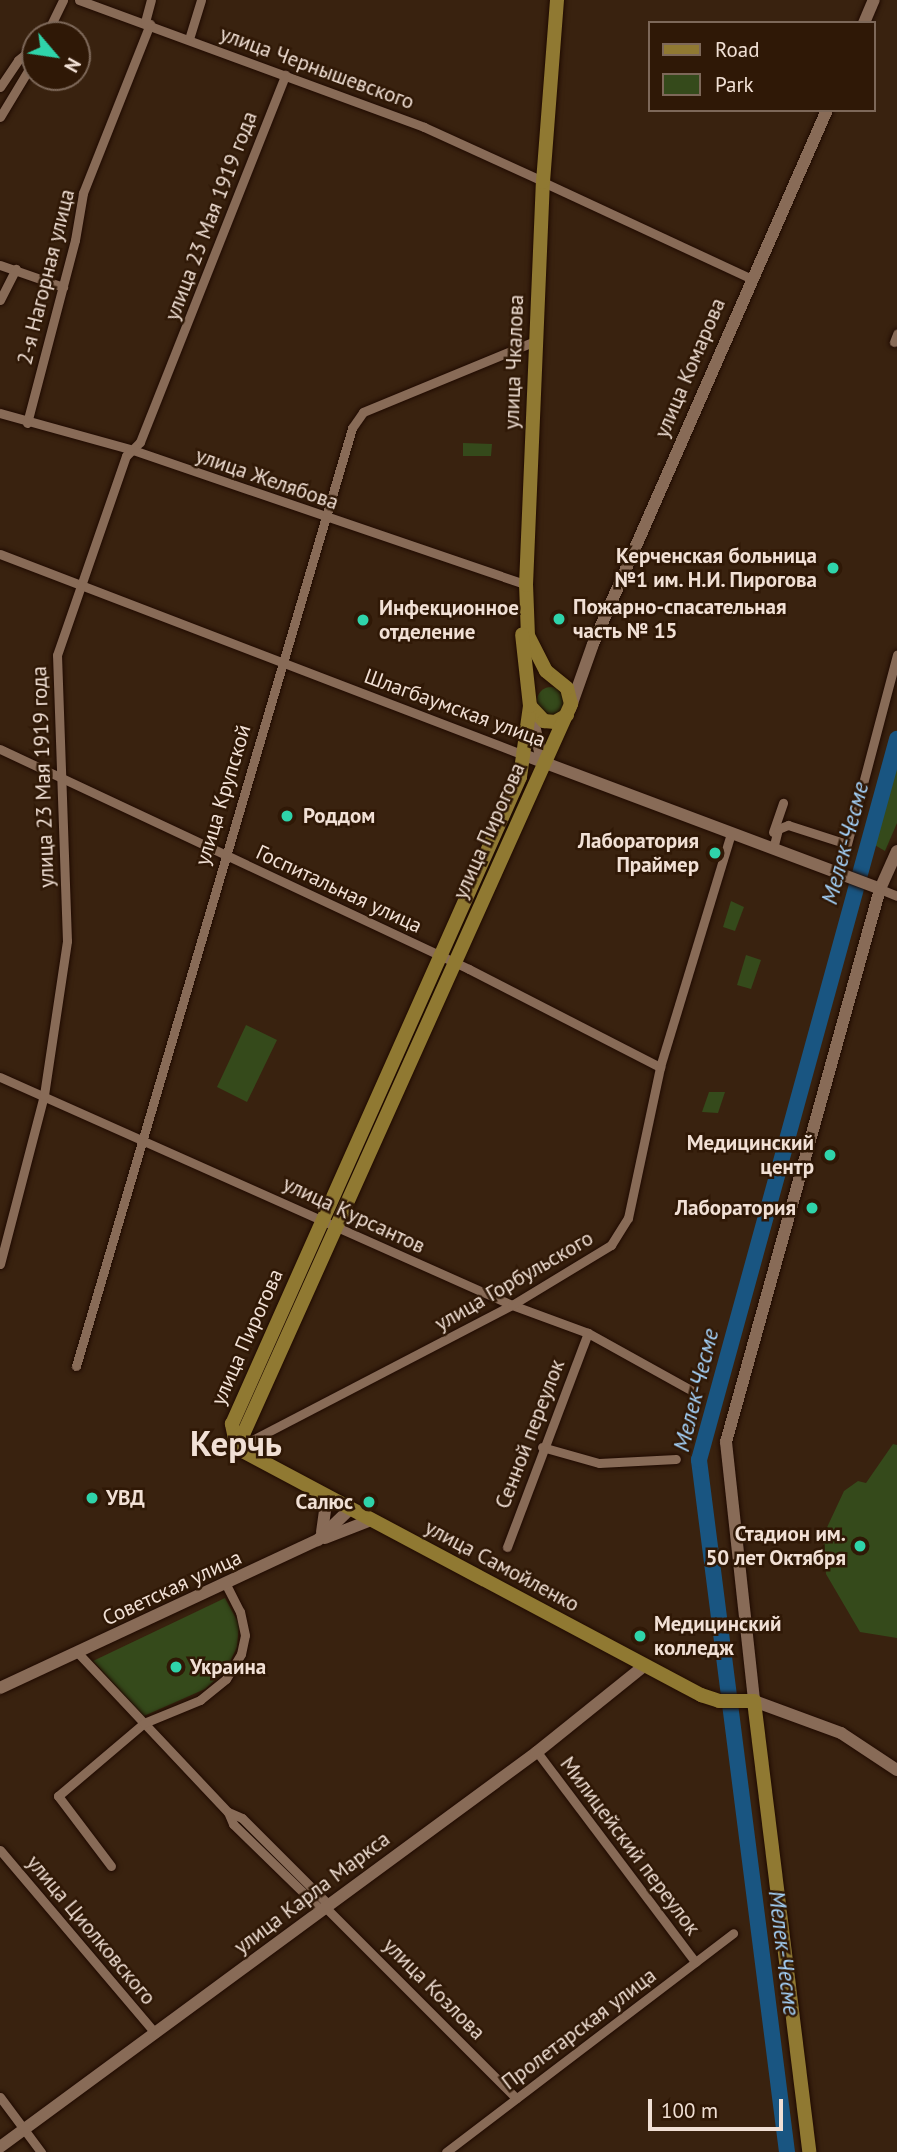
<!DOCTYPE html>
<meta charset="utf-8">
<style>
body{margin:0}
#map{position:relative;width:897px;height:2152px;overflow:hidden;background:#39220f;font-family:"PT Sans",sans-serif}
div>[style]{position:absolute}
.green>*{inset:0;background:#354a1b}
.round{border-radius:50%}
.river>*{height:16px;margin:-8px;padding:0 8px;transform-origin:8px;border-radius:8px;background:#195581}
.roads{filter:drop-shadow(0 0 2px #1f0a00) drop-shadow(0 0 2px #1f0a00)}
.minor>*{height:9px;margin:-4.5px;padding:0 4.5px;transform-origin:4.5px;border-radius:4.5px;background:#886b57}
.tertiary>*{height:12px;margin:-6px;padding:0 6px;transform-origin:6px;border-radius:6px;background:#886b57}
.secondary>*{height:12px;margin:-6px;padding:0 6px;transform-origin:6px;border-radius:6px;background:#886b57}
.primary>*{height:14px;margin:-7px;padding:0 7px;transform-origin:7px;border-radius:7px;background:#907932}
.dots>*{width:19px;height:19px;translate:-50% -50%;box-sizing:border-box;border:4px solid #2f1806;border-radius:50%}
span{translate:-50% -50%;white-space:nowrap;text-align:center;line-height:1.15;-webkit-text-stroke:5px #2f1806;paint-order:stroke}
.street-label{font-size:21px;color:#f1e0d5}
.poi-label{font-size:21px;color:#f1e0d5;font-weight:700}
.right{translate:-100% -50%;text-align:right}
.left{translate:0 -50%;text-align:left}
.water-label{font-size:23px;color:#a5d3fb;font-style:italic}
.town-label{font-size:35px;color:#f1e0d5;font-weight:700}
.legend{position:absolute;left:648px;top:21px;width:228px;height:91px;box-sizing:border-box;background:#2f1806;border:2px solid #7d6859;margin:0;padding:9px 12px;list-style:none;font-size:21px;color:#f1e0d5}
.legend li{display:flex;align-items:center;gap:14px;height:35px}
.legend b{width:35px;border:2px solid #7d6859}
.north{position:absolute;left:21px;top:21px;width:70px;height:70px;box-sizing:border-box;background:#2f1806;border:2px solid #7d6859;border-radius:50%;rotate:119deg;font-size:19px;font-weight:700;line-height:28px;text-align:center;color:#f1e0d5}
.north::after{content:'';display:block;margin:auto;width:24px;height:32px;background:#2fd4aa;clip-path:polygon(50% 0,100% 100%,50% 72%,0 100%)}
.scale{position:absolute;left:648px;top:2099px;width:135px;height:32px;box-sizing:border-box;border:4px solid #f1e0d5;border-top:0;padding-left:9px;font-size:21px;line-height:24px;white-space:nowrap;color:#f1e0d5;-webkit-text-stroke:5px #2f1806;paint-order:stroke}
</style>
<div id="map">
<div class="green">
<i style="clip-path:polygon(463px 443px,492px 444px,491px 456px,463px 456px)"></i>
<i class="round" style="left:537px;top:687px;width:28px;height:28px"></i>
<i style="clip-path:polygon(897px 757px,897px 823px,885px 851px,873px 844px)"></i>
<i style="clip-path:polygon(523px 798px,453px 957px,449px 955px,518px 800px)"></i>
<i style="clip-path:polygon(731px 901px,744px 907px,735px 931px,723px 927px)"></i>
<i style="clip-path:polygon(746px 955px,761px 960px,751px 989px,737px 985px)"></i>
<i style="clip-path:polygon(447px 964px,335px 1215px,441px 968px)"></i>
<i style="clip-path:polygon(246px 1025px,277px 1040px,247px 1102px,217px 1087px)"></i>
<i style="clip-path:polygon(709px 1092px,725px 1092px,718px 1113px,702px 1112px)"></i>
<i style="clip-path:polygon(893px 1444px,897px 1445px,897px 1638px,860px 1632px,826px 1574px,823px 1536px,844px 1491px,858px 1481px,866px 1483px)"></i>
<i style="clip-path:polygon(225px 1598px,239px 1624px,237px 1647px,226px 1670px,205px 1689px,144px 1716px,93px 1661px)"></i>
</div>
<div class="river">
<i style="left:787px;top:2152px;width:698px;rotate:-97.25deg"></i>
<i style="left:699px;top:1460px;width:748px;rotate:-74.64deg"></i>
</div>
<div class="roads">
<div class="minor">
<i style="left:79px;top:0;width:368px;rotate:20.2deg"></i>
<i style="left:424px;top:127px;width:125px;rotate:24.5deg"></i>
<i style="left:145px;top:22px;width:23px;rotate:-75deg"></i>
<i style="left:46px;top:35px;width:39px;rotate:-64deg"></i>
<i style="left:189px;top:39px;width:41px;rotate:-72.9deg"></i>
<i style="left:0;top:87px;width:32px;rotate:-56deg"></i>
<i style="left:18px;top:60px;width:22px;rotate:-39deg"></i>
<i style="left:0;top:117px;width:68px;rotate:-58.9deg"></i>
<i style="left:543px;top:182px;width:230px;rotate:24.9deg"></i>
<i style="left:0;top:265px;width:67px;rotate:19.2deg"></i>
<i style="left:0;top:300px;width:35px;rotate:-63deg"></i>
<i style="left:894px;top:342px;width:9px;rotate:-69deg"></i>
<i style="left:0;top:413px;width:138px;rotate:15.5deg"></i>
<i style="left:133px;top:450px;width:410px;rotate:18.9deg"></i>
<i style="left:27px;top:423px;width:189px;rotate:-75.3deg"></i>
<i style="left:75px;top:240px;width:48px;rotate:-80.3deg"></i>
<i style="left:83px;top:193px;width:182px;rotate:-68.4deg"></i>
<i style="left:0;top:554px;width:561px;rotate:20.99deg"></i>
<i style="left:0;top:749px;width:518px;rotate:25.13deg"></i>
<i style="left:469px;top:969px;width:215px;rotate:27.2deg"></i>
<i style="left:773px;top:832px;width:31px;rotate:-71deg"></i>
<i style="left:773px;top:849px;width:21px;rotate:-76deg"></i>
<i style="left:778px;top:829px;width:11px;rotate:-22deg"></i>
<i style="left:788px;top:825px;width:62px;rotate:17.9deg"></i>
<i style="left:847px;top:844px;width:196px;rotate:-75.2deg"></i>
<i style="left:880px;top:889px;width:18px;rotate:22deg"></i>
<i style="left:0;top:1077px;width:560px;rotate:24deg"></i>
<i style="left:512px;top:1305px;width:81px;rotate:20.2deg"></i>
<i style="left:588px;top:1333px;width:118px;rotate:29deg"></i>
<i style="left:0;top:1264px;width:175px;rotate:-75.4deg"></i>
<i style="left:44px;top:1095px;width:156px;rotate:-81.5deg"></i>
<i style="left:67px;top:941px;width:286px;rotate:-92deg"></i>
<i style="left:57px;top:655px;width:211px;rotate:-70.9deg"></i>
<i style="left:126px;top:456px;width:20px;rotate:-45deg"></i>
<i style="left:140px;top:442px;width:395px;rotate:-68.4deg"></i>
<i style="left:76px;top:1366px;width:978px;rotate:-73.6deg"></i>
<i style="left:352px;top:428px;width:19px;rotate:-55deg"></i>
<i style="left:363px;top:412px;width:181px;rotate:-22.4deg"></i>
<i style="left:239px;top:1447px;width:308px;rotate:-27.5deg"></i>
<i style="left:512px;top:1305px;width:116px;rotate:-31.2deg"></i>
<i style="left:611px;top:1245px;width:32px;rotate:-58deg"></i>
<i style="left:628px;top:1218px;width:154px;rotate:-78deg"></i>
<i style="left:660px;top:1067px;width:245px;rotate:-73.1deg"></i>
<i style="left:542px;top:1447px;width:59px;rotate:15.7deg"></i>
<i style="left:599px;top:1463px;width:77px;rotate:-3deg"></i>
<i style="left:507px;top:1547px;width:229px;rotate:-69.3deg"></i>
<i style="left:78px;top:1653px;width:219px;rotate:46.7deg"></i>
<i style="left:228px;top:1812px;width:13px;rotate:67deg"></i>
<i style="left:233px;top:1824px;width:124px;rotate:44.3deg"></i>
<i style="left:537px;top:1752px;width:263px;rotate:53deg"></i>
<i style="left:228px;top:1812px;width:15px;rotate:23deg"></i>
<i style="left:242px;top:1818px;width:123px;rotate:45deg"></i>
<i style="left:0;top:1850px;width:240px;rotate:49.7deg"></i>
<i style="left:111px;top:1866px;width:88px;rotate:-127.1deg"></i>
<i style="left:58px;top:1796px;width:113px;rotate:-40.3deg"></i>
<i style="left:144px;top:1723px;width:61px;rotate:-22.3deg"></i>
<i style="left:200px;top:1700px;width:33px;rotate:-39deg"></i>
<i style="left:226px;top:1679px;width:29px;rotate:-59deg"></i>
<i style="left:241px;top:1654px;width:19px;rotate:-78deg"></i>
<i style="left:245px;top:1635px;width:24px;rotate:-102deg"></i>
<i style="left:240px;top:1612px;width:31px;rotate:-117deg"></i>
<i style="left:326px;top:1908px;width:269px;rotate:45deg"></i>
<i style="left:0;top:2097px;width:69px;rotate:53.3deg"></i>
<i style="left:446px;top:2152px;width:361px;rotate:-37.3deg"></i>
</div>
<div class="tertiary">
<i style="left:864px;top:23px;width:25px;rotate:-67deg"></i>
<i style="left:570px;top:709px;width:69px;rotate:-70.5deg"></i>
<i style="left:593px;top:644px;width:583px;rotate:-66.34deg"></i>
<i style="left:531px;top:711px;width:51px;rotate:77.6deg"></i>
<i style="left:524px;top:755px;width:380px;rotate:20.6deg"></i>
</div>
<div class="secondary">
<i style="left:897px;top:851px;width:42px;rotate:114.1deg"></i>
<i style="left:880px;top:889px;width:574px;rotate:105.56deg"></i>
<i style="left:726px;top:1442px;width:261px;rotate:83.8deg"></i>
<i style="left:754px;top:1701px;width:93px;rotate:20.2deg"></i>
<i style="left:841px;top:1733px;width:67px;rotate:33.5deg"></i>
<i style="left:322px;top:1532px;width:37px;rotate:-82deg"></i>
<i style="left:325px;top:1538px;width:49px;rotate:-21.4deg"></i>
<i style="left:0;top:1688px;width:351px;rotate:-25deg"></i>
<i style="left:318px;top:1540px;width:45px;rotate:-44.1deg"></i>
<i style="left:0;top:2147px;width:667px;rotate:-36.34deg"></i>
<i style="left:537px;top:1752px;width:137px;rotate:-38.8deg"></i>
</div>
<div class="primary">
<i style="left:530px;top:706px;width:21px;rotate:47deg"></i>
<i style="left:544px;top:721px;width:11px;rotate:5deg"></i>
<i style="left:555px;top:722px;width:14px;rotate:-30deg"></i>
<i style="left:237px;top:1448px;width:816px;rotate:-65.82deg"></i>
<i style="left:571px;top:704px;width:16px;rotate:-104deg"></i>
<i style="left:567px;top:688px;width:27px;rotate:-141deg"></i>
<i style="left:546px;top:671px;width:39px;rotate:-117deg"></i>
<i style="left:528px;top:636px;width:51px;rotate:-92.2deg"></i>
<i style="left:526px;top:585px;width:403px;rotate:-87.6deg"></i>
<i style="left:543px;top:182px;width:183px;rotate:-85.6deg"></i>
<i style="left:237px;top:1448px;width:25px;rotate:-102deg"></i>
<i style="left:232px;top:1424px;width:708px;rotate:-66deg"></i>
<i style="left:520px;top:777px;width:72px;rotate:-82deg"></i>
<i style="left:530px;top:706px;width:72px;rotate:-96.3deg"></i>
<i style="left:237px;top:1448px;width:526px;rotate:28.03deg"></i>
<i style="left:701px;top:1695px;width:19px;rotate:18deg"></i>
<i style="left:719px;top:1701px;width:35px"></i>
<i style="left:754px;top:1701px;width:454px;rotate:83deg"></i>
</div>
</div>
<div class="dots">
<i style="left:833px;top:568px;background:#2fd4aa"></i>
<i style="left:559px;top:619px;background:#2fd4aa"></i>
<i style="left:363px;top:620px;background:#2fd4aa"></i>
<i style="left:287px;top:816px;background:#2fd4aa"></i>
<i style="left:715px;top:853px;background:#2fd4aa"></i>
<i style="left:830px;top:1155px;background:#2fd4aa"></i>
<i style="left:812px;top:1208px;background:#2fd4aa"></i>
<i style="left:92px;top:1498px;background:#2fd4aa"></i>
<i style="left:369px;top:1502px;background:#2fd4aa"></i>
<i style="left:860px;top:1546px;background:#2fd4aa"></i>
<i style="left:640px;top:1636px;background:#2fd4aa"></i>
<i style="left:176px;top:1667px;background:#2fd4aa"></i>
</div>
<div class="street-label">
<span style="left:317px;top:68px;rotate:20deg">улица Чернышевского</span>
<span style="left:211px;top:216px;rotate:-69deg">улица 23 Мая 1919 года</span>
<span style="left:46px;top:277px;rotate:-76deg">2-я Нагорная улица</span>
<span style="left:514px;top:362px;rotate:-88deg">улица Чкалова</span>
<span style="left:690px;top:368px;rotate:-67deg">улица Комарова</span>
<span style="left:267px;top:479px;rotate:19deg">улица Желябова</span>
<span style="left:455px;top:708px;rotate:20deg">Шлагбаумская улица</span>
<span style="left:43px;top:777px;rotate:-92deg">улица 23 Мая 1919 года</span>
<span style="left:223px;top:795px;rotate:-73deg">улица Крупской</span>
<span style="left:489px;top:831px;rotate:-66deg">улица Пирогова</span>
<span style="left:339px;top:889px;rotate:25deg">Госпитальная улица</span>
<span style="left:354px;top:1215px;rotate:25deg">улица Курсантов</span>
<span style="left:514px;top:1281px;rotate:-30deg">улица Горбульского</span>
<span style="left:247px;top:1337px;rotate:-66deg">улица Пирогова</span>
<span style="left:530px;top:1434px;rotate:-69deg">Сенной переулок</span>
<span style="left:502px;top:1566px;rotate:28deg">улица Самойленко</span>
<span style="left:172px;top:1588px;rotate:-25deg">Советская улица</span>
<span style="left:630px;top:1846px;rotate:53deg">Милицейский переулок</span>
<span style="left:312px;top:1893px;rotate:-37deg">улица Карла Маркса</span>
<span style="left:91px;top:1930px;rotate:50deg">улица Циолковского</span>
<span style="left:434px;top:1989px;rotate:45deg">улица Козлова</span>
<span style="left:579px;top:2029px;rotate:-37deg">Пролетарская улица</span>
</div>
<div class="poi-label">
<span class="right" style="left:817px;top:568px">Керченская больница<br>№1 им. Н.И. Пирогова</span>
<span class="left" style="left:573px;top:619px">Пожарно-спасательная<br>часть № 15</span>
<span class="left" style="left:379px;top:620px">Инфекционное<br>отделение</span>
<span class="left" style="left:303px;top:816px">Роддом</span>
<span class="right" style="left:699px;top:853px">Лаборатория<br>Праймер</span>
<span class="right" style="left:814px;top:1155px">Медицинский<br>центр</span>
<span class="right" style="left:796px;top:1208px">Лаборатория</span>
<span class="left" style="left:106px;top:1498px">УВД</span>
<span class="right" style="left:353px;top:1502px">Салюс</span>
<span class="right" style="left:846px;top:1546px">Стадион им.<br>50 лет Октября</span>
<span class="left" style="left:654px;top:1636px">Медицинский<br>колледж</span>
<span class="left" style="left:190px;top:1667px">Украина</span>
</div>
<div class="water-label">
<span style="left:845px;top:843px;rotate:-75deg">Мелек-Чесме</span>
<span style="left:696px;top:1390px;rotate:-76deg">Мелек-Чесме</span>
<span style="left:784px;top:1953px;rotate:83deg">Мелек-Чесме</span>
</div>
<div class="town-label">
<span style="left:236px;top:1443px">Керчь</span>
</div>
<ul class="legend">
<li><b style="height:9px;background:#907932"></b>Road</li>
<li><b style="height:19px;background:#354a1b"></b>Park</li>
</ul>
<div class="north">N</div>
<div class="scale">100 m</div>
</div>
